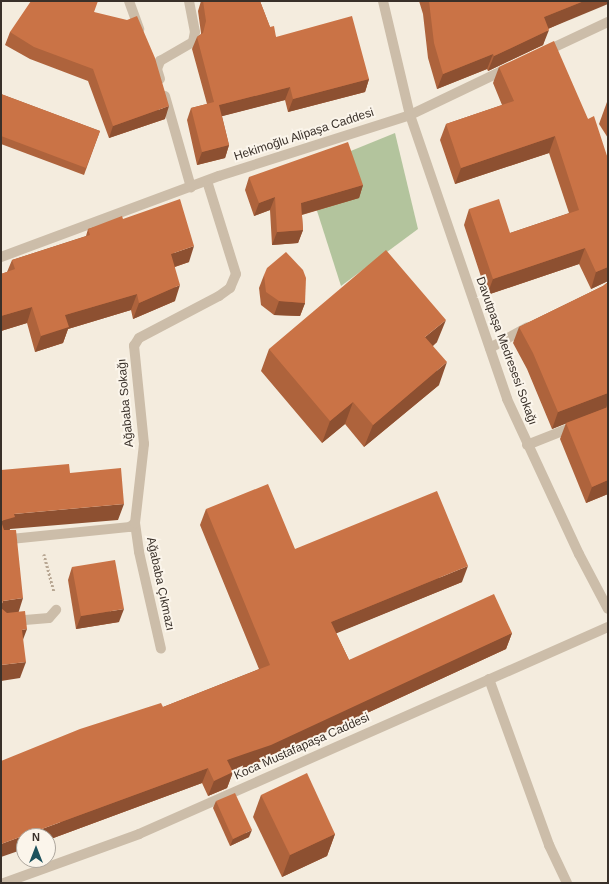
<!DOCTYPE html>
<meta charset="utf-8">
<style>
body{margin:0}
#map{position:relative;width:609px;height:884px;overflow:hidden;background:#f4ecde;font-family:Arial,sans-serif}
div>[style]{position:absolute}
.green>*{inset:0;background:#b3c49d}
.path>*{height:2.5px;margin-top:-1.25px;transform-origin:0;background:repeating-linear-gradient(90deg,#b8a793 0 2px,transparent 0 4px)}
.service>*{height:10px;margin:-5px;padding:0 5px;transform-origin:5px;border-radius:5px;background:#ccbda9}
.minor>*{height:10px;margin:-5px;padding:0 5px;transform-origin:5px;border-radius:5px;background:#ccbda9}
.tertiary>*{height:10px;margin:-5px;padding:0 5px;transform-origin:5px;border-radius:5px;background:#ccbda9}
.wall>*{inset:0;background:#ae633c}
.shaded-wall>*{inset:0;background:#8d5031}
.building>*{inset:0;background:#ca7346}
span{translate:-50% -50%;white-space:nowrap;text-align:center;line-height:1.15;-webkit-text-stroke:4px #fbf5eb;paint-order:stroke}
.street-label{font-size:12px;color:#393029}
.frame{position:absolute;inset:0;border:2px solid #393029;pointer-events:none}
.north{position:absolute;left:16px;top:828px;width:40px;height:40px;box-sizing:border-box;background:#fbf5eb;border:1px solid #ada69d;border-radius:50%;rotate:0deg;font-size:11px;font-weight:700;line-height:16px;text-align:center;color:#393029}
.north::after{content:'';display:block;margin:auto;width:14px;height:18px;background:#1d525d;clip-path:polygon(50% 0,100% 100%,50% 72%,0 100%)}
</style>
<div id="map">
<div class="green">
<i style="clip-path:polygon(395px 133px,418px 229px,341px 286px,304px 170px)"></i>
</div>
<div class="path">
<i style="left:44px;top:554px;width:39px;rotate:75deg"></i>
</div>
<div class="service">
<i style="left:489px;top:679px;width:177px;rotate:70.1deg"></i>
<i style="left:549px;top:845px;width:42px;rotate:64.7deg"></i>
</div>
<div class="minor">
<i style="left:129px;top:1px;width:30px;rotate:70deg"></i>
<i style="left:383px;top:1px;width:117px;rotate:76.7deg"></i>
<i style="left:410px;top:115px;width:300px;rotate:71.1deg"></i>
<i style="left:507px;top:399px;width:171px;rotate:65.1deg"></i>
<i style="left:579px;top:554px;width:62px;rotate:62.2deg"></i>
<i style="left:160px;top:79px;width:10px;rotate:-107deg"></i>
<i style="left:157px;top:69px;width:9px;rotate:-69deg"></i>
<i style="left:160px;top:61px;width:38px;rotate:-30deg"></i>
<i style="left:193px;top:42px;width:10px;rotate:-79deg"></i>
<i style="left:195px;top:32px;width:32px;rotate:-101deg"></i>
<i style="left:165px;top:96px;width:95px;rotate:74.1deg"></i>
<i style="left:490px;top:348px;width:43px;rotate:-28.9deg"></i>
<i style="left:527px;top:445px;width:52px;rotate:-21.6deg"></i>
<i style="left:135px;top:523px;width:29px;rotate:82deg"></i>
<i style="left:139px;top:552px;width:99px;rotate:77.2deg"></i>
<i style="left:1px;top:540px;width:130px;rotate:-5.8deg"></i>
<i style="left:130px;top:527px;width:6px;rotate:-39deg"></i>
<i style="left:135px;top:523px;width:80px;rotate:-83.5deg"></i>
<i style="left:144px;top:444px;width:99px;rotate:-95.8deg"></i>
<i style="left:134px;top:346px;width:9px;rotate:-58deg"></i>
<i style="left:139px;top:338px;width:90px;rotate:-27.7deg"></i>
<i style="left:219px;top:296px;width:14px;rotate:-36deg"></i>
<i style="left:230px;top:288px;width:15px;rotate:-67deg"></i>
<i style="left:236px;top:274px;width:97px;rotate:-107.3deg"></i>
<i style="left:1px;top:622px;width:48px;rotate:-4.8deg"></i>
<i style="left:49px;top:618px;width:11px;rotate:-49deg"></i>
</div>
<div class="tertiary">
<i style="left:544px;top:52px;width:71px;rotate:-25.1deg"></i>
<i style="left:1px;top:257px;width:233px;rotate:-20.4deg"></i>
<i style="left:219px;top:176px;width:201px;rotate:-17.7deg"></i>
<i style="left:410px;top:115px;width:109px;rotate:-25.6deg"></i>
<i style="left:4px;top:883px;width:144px;rotate:-19.9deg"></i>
<i style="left:139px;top:834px;width:513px;rotate:-23.81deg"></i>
</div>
<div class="wall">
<i style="clip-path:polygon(201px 1px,260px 1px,270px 27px,276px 37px,369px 79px,365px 92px,288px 112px,285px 100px,222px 116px,229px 145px,225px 158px,197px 165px,187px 120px,191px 108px,207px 104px,192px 49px,197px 37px,201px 34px,201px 33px,198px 11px)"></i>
<i style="clip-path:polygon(419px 1px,608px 1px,548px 29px,543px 45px,488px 71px,487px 69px,437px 89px,428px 58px,423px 14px)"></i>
<i style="clip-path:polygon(94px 12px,165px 119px,109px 138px,88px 81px,30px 59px,5px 45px,10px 32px)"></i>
<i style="clip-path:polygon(499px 67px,588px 119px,608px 159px,608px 281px,591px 289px,579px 264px,487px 295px,464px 225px,469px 209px,510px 233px,569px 213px,549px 153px,455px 184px,440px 140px,446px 124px,502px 105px,493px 83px)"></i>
<i style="clip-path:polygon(1px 94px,100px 131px,84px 175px,1px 144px)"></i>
<i style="clip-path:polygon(607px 102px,608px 102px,608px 138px,599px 124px)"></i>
<i style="clip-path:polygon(249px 177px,363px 185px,359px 198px,302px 215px,303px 230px,298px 243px,272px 245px,270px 210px,254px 216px,245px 190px)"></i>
<i style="clip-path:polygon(123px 219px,189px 262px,175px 267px,175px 301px,133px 319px,131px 310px,68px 329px,63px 343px,35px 352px,27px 323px,1px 331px,1px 274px,7px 272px,12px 260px,86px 236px,88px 229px)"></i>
<i style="clip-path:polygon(264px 275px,305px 303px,300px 316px,274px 315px,261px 305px,259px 288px)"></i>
<i style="clip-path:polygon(608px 282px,608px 494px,586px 503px,560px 439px,566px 423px,552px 429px,527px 369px,513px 343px,519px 327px,603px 286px)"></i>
<i style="clip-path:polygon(437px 342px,433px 346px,439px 385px,364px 447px,345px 424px,322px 443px,261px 371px,269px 349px)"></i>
<i style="clip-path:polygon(206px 509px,295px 549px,462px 582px,336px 633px,349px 660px,512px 633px,506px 649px,265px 760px,233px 772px,227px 788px,208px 796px,202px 783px,48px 840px,48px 836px,163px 707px,259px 669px,200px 525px)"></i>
<i style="clip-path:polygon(72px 567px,119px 622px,76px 629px,68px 580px)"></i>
<i style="clip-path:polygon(261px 795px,335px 834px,327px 856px,282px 877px,253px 817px)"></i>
<i style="clip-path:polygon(216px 801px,249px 837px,230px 846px,213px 808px)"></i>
</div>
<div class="shaded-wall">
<i style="clip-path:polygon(584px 1px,608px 1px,608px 4px,538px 33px,544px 17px)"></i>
<i style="clip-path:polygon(549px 30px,543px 45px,488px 71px,494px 56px)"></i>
<i style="clip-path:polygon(493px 54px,487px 69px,437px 89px,443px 74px)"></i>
<i style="clip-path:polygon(369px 79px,365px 92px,288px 112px,293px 99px)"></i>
<i style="clip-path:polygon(290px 87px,285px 100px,215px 118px,219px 105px)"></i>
<i style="clip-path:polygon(169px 106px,165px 119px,109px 138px,113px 126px)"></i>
<i style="clip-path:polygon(555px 136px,549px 153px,455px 184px,461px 168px)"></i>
<i style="clip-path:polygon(229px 145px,225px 158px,197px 165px,202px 152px)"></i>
<i style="clip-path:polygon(363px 185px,359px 198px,297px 216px,301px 203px)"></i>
<i style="clip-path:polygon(275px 197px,270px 210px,254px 216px,259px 203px)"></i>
<i style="clip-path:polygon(303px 230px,298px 243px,272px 245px,277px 232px)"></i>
<i style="clip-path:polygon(194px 246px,189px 262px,165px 270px,171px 254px)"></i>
<i style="clip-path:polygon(585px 248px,579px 264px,487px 295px,493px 279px)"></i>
<i style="clip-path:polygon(608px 267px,608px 281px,591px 289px,596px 272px)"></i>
<i style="clip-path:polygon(180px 285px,175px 301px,133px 319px,139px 303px)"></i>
<i style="clip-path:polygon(137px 294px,131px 310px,68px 329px,63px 343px,35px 352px,41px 336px,65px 315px)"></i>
<i style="clip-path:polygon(279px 301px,305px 303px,300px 316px,274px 315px)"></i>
<i style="clip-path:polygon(32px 307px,27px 323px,1px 331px,1px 316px)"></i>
<i style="clip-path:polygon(446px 320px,437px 342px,417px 359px,425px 337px)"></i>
<i style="clip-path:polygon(447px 362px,439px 385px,364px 447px,373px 425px)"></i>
<i style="clip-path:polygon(608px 393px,608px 402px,606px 408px,552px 429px,558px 412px)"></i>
<i style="clip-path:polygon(353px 402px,345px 424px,322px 443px,330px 421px)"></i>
<i style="clip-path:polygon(608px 480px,608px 494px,586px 503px,592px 487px)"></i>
<i style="clip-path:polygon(124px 504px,118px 520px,10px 529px,9px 533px,1px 535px,1px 521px,14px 514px)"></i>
<i style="clip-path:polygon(468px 566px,462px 582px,325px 638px,331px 622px)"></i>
<i style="clip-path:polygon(23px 598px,18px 614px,1px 616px,1px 606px,3px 601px)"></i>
<i style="clip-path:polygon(124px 609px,119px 622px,76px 629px,81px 616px)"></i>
<i style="clip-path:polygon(27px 629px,21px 645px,22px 630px)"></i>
<i style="clip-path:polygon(512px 633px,506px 649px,265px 760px,233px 772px,227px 788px,208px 796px,214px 781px,227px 760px)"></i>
<i style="clip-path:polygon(26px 662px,20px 678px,1px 681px,1px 665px)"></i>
<i style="clip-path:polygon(208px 768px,202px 783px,48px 840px,48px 836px,24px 836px,24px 849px,1px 857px,1px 844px)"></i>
<i style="clip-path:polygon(252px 830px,249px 837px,230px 846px,233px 839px)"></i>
<i style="clip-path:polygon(335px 834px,327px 856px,282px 877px,290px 855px)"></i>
</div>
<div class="building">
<i style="clip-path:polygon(31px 1px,98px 1px,94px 12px,127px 20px,137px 16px,155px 58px,169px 106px,113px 126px,93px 69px,34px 47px,10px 32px)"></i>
<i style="clip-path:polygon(203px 1px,260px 1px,270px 27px,274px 26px,276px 37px,352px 16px,369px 79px,293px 99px,290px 87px,219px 105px,229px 145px,202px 152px,191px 108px,214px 102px,197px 37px,203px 33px,206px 21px)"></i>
<i style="clip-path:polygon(429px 1px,584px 1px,544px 17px,549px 30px,494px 56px,493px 54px,443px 74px,434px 43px)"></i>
<i style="clip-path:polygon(554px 41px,588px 119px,594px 116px,608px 159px,608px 267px,596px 272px,585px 248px,493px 279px,469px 209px,499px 199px,510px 233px,579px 210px,555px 136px,461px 168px,446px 124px,514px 101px,499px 67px)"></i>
<i style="clip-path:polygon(1px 94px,100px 131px,86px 168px,1px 136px)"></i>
<i style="clip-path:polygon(348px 142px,363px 185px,301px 203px,303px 230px,277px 232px,275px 197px,259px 203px,249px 177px)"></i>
<i style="clip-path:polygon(180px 199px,194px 246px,171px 254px,180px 285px,139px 303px,137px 294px,65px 315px,69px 327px,41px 336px,32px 307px,1px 316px,1px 274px,15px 269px,12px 260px,90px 235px,88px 229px,122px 216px,123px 219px)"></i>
<i style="clip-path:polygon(386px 250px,446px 320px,425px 337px,447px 362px,373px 425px,353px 402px,330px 421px,269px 349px)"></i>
<i style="clip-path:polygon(286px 252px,303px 270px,306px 278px,305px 303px,279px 301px,266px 292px,264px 275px,267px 268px)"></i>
<i style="clip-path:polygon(608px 282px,608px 393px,558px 412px,533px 353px,519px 327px,603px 286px)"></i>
<i style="clip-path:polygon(608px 407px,608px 480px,592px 487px,566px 423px)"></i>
<i style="clip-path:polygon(69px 464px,70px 473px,121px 468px,124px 504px,14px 514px,15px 517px,1px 521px,4px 530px,16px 530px,23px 598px,3px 601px,1px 606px,1px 470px)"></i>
<i style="clip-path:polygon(268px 484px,295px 549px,437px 491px,468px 566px,331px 622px,349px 660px,494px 594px,512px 633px,271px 745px,227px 760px,233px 772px,214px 781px,208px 768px,1px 844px,1px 761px,80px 729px,161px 703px,163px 707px,270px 665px,206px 509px)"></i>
<i style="clip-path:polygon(115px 560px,124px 609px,81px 616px,72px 567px)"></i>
<i style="clip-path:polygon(1px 608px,7px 613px,25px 611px,27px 629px,22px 630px,26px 662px,1px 665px)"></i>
<i style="clip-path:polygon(307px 773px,335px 834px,290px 855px,261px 795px)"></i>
<i style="clip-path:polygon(235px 793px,252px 830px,233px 839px,216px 801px)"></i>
</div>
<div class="street-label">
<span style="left:304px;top:135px;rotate:-18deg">Hekimoğlu Alipaşa Caddesi</span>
<span style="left:506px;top:351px;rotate:70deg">Davutpaşa Medresesi Sokağı</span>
<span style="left:126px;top:403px;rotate:-95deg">Ağababa Sokağı</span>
<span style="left:160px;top:584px;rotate:78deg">Ağababa Çıkmazı</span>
<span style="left:302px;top:747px;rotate:-24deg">Koca Mustafapaşa Caddesi</span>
</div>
<div class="frame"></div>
<div class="north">N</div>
</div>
